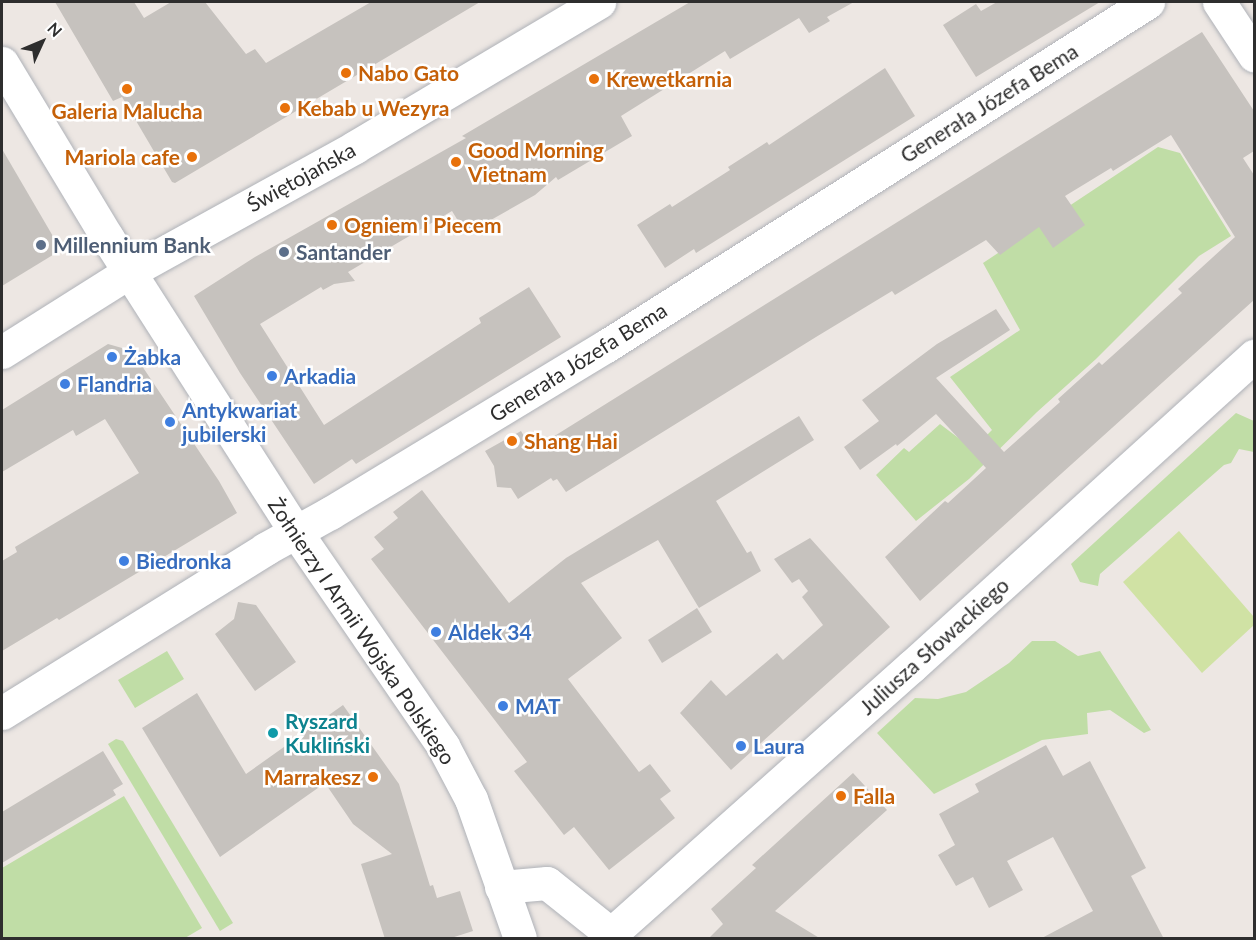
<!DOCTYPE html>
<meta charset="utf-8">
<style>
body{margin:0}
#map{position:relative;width:1256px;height:940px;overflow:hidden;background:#ede7e3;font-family:Lato,sans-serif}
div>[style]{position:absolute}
.green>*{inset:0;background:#c0dda6}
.pitch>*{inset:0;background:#d0e2a4}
.building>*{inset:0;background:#c6c2be}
.roads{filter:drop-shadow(0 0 2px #afb2b8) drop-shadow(0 0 2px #afb2b8)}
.minor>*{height:33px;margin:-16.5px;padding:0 16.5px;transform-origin:16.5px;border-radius:16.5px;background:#fff}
.tertiary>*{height:33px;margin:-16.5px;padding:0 16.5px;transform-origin:16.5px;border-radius:16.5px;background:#fff}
.dots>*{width:16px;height:16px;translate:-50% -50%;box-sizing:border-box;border:3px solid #fff;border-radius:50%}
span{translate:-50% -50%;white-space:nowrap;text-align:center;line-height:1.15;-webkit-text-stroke:5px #fff;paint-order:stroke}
.food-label{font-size:21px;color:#c56008;font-weight:700}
.left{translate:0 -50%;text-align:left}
.right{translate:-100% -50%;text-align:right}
.street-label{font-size:21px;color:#2e2e2e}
.service-label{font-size:21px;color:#4e5e75;font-weight:700}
.shop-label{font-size:21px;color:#366cbe;font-weight:700}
.culture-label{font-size:21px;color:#0d838f;font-weight:700}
.frame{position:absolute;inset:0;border:3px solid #2e2e2e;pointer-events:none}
.north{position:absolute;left:12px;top:12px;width:60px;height:60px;-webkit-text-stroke:4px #fff;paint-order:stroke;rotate:46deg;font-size:16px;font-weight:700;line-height:24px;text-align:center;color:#2e2e2e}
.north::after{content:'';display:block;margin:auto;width:21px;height:27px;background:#2e2e2e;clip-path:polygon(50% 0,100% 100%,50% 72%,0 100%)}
</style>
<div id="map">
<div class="green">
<i style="clip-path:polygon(1158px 147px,1180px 153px,1231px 236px,1199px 256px,1096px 359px,1037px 412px,969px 479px,916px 521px,876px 475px,904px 448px,909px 452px,940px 424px,973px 449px,992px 430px,950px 377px,1020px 330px,983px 263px)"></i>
<i style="clip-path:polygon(1236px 413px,1254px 421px,1254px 452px,1239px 449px,1231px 463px,1224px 465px,1100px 574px,1098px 586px,1080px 582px,1071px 564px)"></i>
<i style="clip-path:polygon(1032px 641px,1055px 641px,1078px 656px,1100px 651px,1151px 730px,1144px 733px,1110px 710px,1087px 713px,1088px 734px,1042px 740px,934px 794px,877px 733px,915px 698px,938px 699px,966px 692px,1009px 663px)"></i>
<i style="clip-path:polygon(167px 651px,184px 679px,135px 708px,118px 680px)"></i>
<i style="clip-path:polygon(116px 739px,123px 741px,233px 923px,220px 931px,108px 744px)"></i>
<i style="clip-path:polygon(124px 796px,202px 928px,185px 938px,2px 938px,2px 868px)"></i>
</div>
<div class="pitch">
<i style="clip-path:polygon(1179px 531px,1254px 617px,1254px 625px,1202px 673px,1123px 582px)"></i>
</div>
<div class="building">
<i style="clip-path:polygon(55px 2px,134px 2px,144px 18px,171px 2px,205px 2px,246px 54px,255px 49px,266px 63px,371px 2px,480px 2px,175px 183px,172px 182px,122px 97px,113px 101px)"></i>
<i style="clip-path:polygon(690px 2px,854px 2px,827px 17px,830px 21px,809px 33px,799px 18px,730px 59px,725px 51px,621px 116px,632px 136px,558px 180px,556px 177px,535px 195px,466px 234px,452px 211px,348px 272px,355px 281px,334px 284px,323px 290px,321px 287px,260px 324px,324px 425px,481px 323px,479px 318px,529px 287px,561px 337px,356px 464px,352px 459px,314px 484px,240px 373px,194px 296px,255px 257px,466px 138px,462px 136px)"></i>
<i style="clip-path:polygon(997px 2px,1100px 2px,976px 77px,943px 25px,976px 4px,981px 11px)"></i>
<i style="clip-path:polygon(1202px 32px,1254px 111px,1254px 151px,1243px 158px,1254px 175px,1254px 300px,920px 601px,885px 557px,945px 501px,948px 503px,986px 468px,936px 414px,897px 446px,896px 444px,860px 470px,844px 447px,879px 421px,862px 400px,937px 344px,996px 309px,1010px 330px,936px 378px,1004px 452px,1060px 402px,1058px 399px,1099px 362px,1102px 365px,1182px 293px,1178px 289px,1235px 237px,1171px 135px,1113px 171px,1111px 168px,1065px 196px,1085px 225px,1053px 248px,1039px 227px,1000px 255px,986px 240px,895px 295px,892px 291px,816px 337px,566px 492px,557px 479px,553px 481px,551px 478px,518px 499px,511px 488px,497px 487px,494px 466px,485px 451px,521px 431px,532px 450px)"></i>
<i style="clip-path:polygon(885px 68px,915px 116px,696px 253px,694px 249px,665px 268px,637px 225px,670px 204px,672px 207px,730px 170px,728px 167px,767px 142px,769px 145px)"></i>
<i style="clip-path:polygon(2px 149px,61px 250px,2px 286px)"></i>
<i style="clip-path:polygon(108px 344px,122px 348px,131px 361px,138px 360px,219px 481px,237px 513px,59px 620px,57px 618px,2px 651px,2px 561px,17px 552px,15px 547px,139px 473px,105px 419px,76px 436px,73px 430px,2px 472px,2px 410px)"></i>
<i style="clip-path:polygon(799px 416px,814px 440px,716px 501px,747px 553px,751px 551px,761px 571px,699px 608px,658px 540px,581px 583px,622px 638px,568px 679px,639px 772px,650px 764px,671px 791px,660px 799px,675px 818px,609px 870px,574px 827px,564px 835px,514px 771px,527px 762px,371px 559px,384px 549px,374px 537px,398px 518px,393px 512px,422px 490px,509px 603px,566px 558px)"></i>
<i style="clip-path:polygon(810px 538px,890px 627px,731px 770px,680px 713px,711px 680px,726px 696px,777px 653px,783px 660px,823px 625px,802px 597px,808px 591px,799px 579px,792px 583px,774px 559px)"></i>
<i style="clip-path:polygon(238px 602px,256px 605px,296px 662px,255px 691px,215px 634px,234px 619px)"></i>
<i style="clip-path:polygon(697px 608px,712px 632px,662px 663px,648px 640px)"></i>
<i style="clip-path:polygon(197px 693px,246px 774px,343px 705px,399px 784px,430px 886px,433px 885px,437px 898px,460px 891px,473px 931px,448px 939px,385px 939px,361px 864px,392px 854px,353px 824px,325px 783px,220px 857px,142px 728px)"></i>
<i style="clip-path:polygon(1046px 745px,1063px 776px,1090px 761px,1146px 868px,1131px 876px,1164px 939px,1040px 939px,1093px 911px,1053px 837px,1007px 861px,1023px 890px,989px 908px,973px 877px,956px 886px,938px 855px,955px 845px,939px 814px,979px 792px,975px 784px)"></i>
<i style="clip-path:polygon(103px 751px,123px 784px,113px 790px,116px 795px,2px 863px,2px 812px)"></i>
<i style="clip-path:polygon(853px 773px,887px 810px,775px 911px,821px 939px,708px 939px,723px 924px,711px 909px,756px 868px,752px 865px)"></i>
</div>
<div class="roads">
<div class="minor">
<i style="left:1219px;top:2px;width:64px;rotate:56.6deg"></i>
<i style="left:2px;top:63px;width:203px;rotate:58.9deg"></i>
<i style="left:107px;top:237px;width:350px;rotate:57.4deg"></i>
<i style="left:296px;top:532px;width:260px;rotate:55.5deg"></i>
<i style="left:443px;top:746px;width:60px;rotate:62.2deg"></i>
<i style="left:471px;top:799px;width:147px;rotate:70.6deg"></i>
<i style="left:2px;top:713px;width:310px;rotate:-31.9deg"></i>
<i style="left:265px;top:549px;width:74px;rotate:-29deg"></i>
<i style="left:330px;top:513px;width:323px;rotate:-31.2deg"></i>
<i style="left:606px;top:346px;width:642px;rotate:-32.4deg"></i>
<i style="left:501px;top:887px;width:46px;rotate:-5deg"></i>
<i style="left:547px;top:883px;width:88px;rotate:38.6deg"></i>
<i style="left:611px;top:934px;width:403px;rotate:-41.7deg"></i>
<i style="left:912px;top:666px;width:462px;rotate:-42.2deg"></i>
</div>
<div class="tertiary">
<i style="left:2px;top:352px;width:150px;rotate:-32.2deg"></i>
<i style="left:129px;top:272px;width:258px;rotate:-28.9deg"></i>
<i style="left:355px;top:147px;width:284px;rotate:-30.7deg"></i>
</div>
</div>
<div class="dots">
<i style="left:346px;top:73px;background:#e8710a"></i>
<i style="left:594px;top:79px;background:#e8710a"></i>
<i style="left:127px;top:89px;background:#e8710a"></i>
<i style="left:285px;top:108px;background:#e8710a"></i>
<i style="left:192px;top:157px;background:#e8710a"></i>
<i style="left:456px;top:162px;background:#e8710a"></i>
<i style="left:332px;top:225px;background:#e8710a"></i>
<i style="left:41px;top:245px;background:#5c6f8a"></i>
<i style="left:284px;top:252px;background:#5c6f8a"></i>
<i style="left:112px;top:357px;background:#3f7fe0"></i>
<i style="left:272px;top:376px;background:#3f7fe0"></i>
<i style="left:65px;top:384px;background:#3f7fe0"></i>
<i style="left:170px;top:422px;background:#3f7fe0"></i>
<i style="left:512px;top:441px;background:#e8710a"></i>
<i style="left:124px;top:561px;background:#3f7fe0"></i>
<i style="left:436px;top:632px;background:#3f7fe0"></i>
<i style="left:503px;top:706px;background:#3f7fe0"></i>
<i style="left:273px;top:733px;background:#0f9aa8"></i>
<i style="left:741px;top:746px;background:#3f7fe0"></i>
<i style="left:373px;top:777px;background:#e8710a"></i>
<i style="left:841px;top:796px;background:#e8710a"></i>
</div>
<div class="food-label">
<span class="left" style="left:358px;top:73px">Nabo Gato</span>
<span class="left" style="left:606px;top:79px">Krewetkarnia</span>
<span class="left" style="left:297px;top:108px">Kebab u Wezyra</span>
<span style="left:127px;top:111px">Galeria Malucha</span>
<span class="left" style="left:468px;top:162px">Good Morning<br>Vietnam</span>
<span class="right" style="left:180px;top:157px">Mariola cafe</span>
<span class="left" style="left:344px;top:225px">Ogniem i Piecem</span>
<span class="left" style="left:524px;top:441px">Shang Hai</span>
<span class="right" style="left:361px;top:777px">Marrakesz</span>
<span class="left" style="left:853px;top:796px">Falla</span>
</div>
<div class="street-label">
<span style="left:989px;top:103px;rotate:-32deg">Generała Józefa Bema</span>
<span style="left:301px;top:177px;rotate:-29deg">Świętojańska</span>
<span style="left:578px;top:362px;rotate:-32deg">Generała Józefa Bema</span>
<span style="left:362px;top:631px;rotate:56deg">Żołnierzy I Armii Wojska Polskiego</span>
<span style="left:934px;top:646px;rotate:-42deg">Juliusza Słowackiego</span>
</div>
<div class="service-label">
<span class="left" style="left:53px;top:245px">Millennium Bank</span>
<span class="left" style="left:296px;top:252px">Santander</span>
</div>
<div class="shop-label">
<span class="left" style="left:124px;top:357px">Żabka</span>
<span class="left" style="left:284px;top:376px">Arkadia</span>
<span class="left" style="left:77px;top:384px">Flandria</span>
<span class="left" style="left:182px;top:422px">Antykwariat<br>jubilerski</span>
<span class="left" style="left:136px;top:561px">Biedronka</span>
<span class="left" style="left:448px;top:632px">Aldek 34</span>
<span class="left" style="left:515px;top:706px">MAT</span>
<span class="left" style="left:753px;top:746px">Laura</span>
</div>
<div class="culture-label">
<span class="left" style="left:285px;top:733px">Ryszard<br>Kukliński</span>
</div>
<div class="frame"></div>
<div class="north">N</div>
</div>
